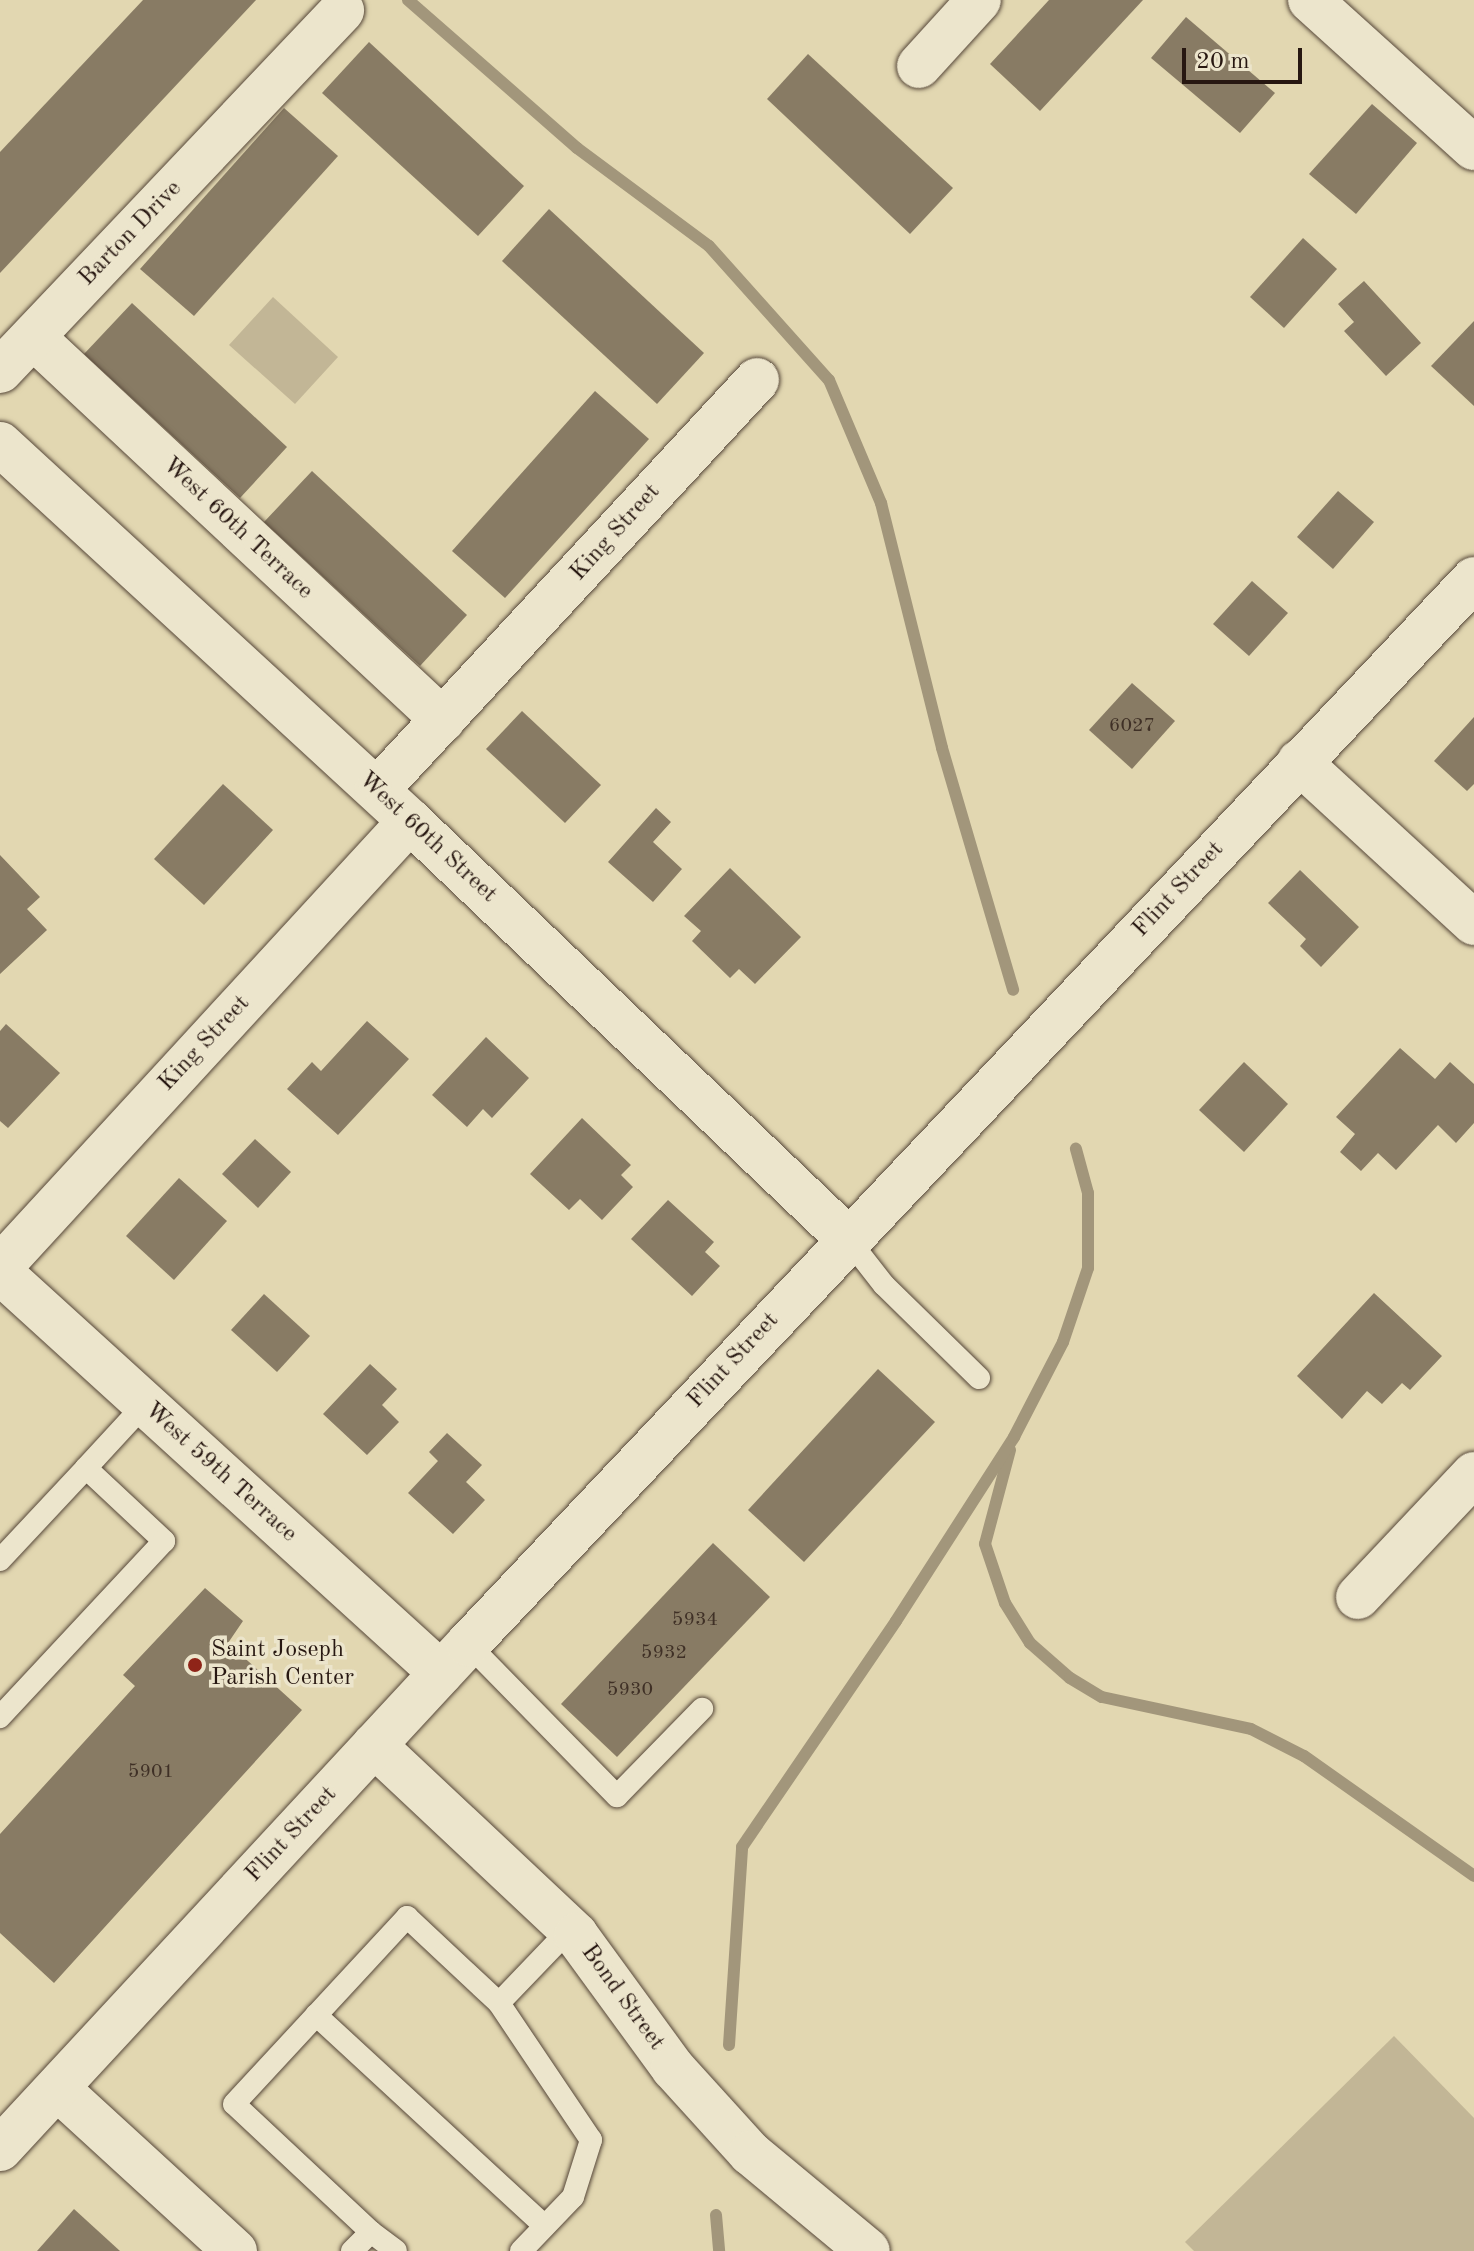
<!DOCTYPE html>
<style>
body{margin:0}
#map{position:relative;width:1474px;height:2251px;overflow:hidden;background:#e2d7b1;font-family:"Old Standard TT",serif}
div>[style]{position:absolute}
.green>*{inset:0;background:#c2b696}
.stream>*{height:12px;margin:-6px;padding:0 6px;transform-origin:6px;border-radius:6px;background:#a2967b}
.building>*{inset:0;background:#887b64}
.roads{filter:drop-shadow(0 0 2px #564739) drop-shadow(0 0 2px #564739)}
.service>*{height:22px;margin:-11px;padding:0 11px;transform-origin:11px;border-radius:11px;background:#ece5cc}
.minor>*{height:44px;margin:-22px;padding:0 22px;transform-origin:22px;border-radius:22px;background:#ece5cc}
.dots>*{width:22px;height:22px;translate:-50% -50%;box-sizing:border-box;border:4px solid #ece5cc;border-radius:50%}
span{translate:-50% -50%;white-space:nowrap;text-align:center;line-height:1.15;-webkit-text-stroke:7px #ece5cc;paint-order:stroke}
.number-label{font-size:20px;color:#3f3026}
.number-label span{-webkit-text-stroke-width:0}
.street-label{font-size:24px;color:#271711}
.poi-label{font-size:24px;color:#271711}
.left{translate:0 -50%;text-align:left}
.scale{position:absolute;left:1182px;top:48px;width:120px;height:36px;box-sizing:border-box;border:4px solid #271711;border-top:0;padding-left:10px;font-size:24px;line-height:28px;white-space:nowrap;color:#271711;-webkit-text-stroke:6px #ece5cc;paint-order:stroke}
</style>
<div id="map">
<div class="green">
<i style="clip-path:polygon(273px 297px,338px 357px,295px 404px,229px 345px)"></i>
<i style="clip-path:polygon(1394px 2036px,1474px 2118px,1474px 2251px,1194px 2251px,1185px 2242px)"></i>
</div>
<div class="stream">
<i style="left:408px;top:0;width:225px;rotate:41.2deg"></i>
<i style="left:577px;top:148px;width:164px;rotate:36.6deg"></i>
<i style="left:709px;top:246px;width:180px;rotate:48.2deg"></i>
<i style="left:829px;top:380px;width:134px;rotate:67.1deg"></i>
<i style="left:881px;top:503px;width:252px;rotate:76deg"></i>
<i style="left:942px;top:748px;width:252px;rotate:73.6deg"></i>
<i style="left:1010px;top:1450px;width:97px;rotate:104.9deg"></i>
<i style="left:985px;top:1544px;width:62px;rotate:71.3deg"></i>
<i style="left:1005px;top:1603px;width:47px;rotate:58deg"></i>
<i style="left:1030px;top:1643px;width:53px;rotate:41.2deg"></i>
<i style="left:1070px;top:1678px;width:37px;rotate:31deg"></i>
<i style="left:1102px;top:1697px;width:152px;rotate:12.1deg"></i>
<i style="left:1251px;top:1729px;width:59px;rotate:27deg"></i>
<i style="left:1304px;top:1756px;width:208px;rotate:35.2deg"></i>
<i style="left:729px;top:2045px;width:198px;rotate:-86.2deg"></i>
<i style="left:742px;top:1847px;width:273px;rotate:-55.7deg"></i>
<i style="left:896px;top:1621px;width:219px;rotate:-57.3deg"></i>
<i style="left:1014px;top:1437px;width:107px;rotate:-62.7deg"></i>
<i style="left:1063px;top:1342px;width:78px;rotate:-71.3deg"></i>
<i style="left:1088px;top:1268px;width:75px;rotate:-90deg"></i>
<i style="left:1088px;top:1193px;width:46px;rotate:-105.3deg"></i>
<i style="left:716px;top:2215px;width:36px;rotate:85deg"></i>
</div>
<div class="building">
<i style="clip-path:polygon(143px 0,256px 0,0 273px,0 152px)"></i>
<i style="clip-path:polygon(1049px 0,1143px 0,1040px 111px,990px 64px)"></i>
<i style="clip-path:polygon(1186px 17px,1275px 93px,1240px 133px,1151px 58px)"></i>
<i style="clip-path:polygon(369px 42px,524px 186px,478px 236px,322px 93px)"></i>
<i style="clip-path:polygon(808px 54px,953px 188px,910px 234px,767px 99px)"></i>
<i style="clip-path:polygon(1372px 104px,1417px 143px,1356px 214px,1309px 174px)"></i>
<i style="clip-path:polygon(284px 108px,338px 156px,194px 316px,140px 269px)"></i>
<i style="clip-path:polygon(549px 209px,704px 353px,657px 404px,502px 261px)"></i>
<i style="clip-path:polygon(1303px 238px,1337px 269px,1284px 328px,1250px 297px)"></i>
<i style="clip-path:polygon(1364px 281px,1421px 343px,1386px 376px,1344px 331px,1354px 322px,1338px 304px)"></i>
<i style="clip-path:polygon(132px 303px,287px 447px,240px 498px,84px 354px)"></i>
<i style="clip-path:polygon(1474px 321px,1474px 406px,1431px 366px)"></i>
<i style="clip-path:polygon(595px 391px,649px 439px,505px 598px,452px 551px)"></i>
<i style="clip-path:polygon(312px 471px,467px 615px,420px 666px,264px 522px)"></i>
<i style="clip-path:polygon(1338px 491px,1374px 522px,1333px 569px,1297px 537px)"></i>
<i style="clip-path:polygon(1252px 581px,1288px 613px,1249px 656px,1213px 624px)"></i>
<i style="clip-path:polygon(1132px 683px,1175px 721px,1132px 769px,1089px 730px)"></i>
<i style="clip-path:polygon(522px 711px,601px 785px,565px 823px,486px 749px)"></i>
<i style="clip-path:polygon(1474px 717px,1474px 784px,1467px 791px,1434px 761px)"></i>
<i style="clip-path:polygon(223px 784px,273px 830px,204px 905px,154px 859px)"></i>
<i style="clip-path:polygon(656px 808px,671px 822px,653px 842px,682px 869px,653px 902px,608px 862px)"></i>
<i style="clip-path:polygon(0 855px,40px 897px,27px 909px,47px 930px,0 974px)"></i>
<i style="clip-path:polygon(730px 868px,801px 937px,755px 984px,739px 969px,730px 978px,692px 941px,701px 931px,684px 916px)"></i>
<i style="clip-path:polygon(1300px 870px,1359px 927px,1321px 967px,1300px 946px,1306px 939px,1268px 903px)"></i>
<i style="clip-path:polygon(367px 1021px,409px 1059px,338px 1135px,287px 1089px,312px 1062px,321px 1071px)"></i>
<i style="clip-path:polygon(6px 1024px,60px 1073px,8px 1128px,0 1121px,0 1031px)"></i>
<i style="clip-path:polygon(486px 1037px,529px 1078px,492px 1118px,483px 1109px,467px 1127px,432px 1095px)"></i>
<i style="clip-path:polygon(1400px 1048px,1435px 1079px,1450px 1062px,1474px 1084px,1474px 1123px,1456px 1143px,1438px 1125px,1396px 1170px,1378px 1153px,1361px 1171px,1340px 1152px,1355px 1134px,1336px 1117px)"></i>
<i style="clip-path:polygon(1244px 1062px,1288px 1104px,1244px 1152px,1199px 1110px)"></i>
<i style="clip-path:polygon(582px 1118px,631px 1165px,621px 1175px,633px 1187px,602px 1220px,580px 1199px,569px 1210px,530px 1174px)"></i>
<i style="clip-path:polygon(255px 1139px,291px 1172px,258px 1208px,222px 1174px)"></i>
<i style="clip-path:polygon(179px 1178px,227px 1221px,174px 1280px,126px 1236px)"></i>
<i style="clip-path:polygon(668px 1200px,714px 1242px,705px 1252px,720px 1266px,692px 1296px,631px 1239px)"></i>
<i style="clip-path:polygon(1374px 1293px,1442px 1356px,1410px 1390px,1402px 1383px,1382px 1404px,1367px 1391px,1342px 1419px,1297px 1376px)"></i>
<i style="clip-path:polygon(264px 1294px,310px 1336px,277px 1372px,231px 1330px)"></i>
<i style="clip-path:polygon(370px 1364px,397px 1389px,382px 1405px,399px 1422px,367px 1455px,323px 1414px)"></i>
<i style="clip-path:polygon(878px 1369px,935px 1422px,804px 1562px,748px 1510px)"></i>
<i style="clip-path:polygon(447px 1433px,482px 1465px,466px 1482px,485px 1500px,453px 1534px,408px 1493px,438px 1461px,429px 1452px)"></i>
<i style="clip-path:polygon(713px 1543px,770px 1597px,617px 1757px,561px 1704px)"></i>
<i style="clip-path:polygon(205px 1588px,243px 1621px,228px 1643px,302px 1710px,54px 1983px,0 1933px,0 1834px,135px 1686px,123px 1675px)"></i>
<i style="clip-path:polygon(74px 2209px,120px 2251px,37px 2251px)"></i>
</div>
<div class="roads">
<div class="service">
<i style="left:848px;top:1239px;width:58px;rotate:52deg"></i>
<i style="left:884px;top:1285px;width:133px;rotate:44.4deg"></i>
<i style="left:86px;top:1468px;width:87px;rotate:-47.3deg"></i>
<i style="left:0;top:1560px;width:126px;rotate:-46.9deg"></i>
<i style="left:86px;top:1468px;width:107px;rotate:43.1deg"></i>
<i style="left:164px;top:1541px;width:241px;rotate:133deg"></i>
<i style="left:468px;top:1644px;width:213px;rotate:45.6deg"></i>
<i style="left:617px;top:1796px;width:122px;rotate:-45.7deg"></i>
<i style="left:316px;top:2015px;width:311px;rotate:42.7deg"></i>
<i style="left:371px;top:2232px;width:187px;rotate:-136.9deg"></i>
<i style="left:234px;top:2104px;width:255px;rotate:-47.2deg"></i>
<i style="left:407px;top:1917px;width:126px;rotate:43.1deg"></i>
<i style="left:352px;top:2251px;width:27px;rotate:-45deg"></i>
<i style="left:371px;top:2232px;width:31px;rotate:37deg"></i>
<i style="left:521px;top:2251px;width:75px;rotate:-46.1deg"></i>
<i style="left:573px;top:2197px;width:60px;rotate:-72.5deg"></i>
<i style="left:591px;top:2140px;width:165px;rotate:-123.9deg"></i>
<i style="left:499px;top:2003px;width:103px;rotate:-46.2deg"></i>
</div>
<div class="minor">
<i style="left:1310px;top:0;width:221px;rotate:42.1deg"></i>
<i style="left:919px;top:66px;width:89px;rotate:-47.7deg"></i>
<i style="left:33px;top:337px;width:561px;rotate:43.05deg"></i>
<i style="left:0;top:371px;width:497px;rotate:-46.5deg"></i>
<i style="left:0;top:444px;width:557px;rotate:42.6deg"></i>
<i style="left:410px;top:821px;width:605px;rotate:43.66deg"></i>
<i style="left:1299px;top:762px;width:238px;rotate:42.6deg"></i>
<i style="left:377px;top:790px;width:559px;rotate:-47.17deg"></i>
<i style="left:0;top:1267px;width:606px;rotate:-47.41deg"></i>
<i style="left:0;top:1272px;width:596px;rotate:42.28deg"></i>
<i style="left:1358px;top:1597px;width:169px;rotate:-46.7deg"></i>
<i style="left:374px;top:1745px;width:277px;rotate:43.2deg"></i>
<i style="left:576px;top:1935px;width:165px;rotate:53.9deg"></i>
<i style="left:673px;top:2068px;width:115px;rotate:47.8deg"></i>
<i style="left:750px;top:2153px;width:153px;rotate:39.7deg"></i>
<i style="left:58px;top:2089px;width:240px;rotate:42.5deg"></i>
<i style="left:0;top:2149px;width:689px;rotate:-47.18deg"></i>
<i style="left:468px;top:1644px;width:1465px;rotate:-46.63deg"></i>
</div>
</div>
<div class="dots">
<i style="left:195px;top:1665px;background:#8f2418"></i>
</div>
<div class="number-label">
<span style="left:1132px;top:726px">6027</span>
<span style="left:695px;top:1620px">5934</span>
<span style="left:664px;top:1653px">5932</span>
<span style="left:630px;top:1690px">5930</span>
<span style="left:151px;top:1772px">5901</span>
</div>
<div class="street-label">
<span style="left:131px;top:234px;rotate:-46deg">Barton Drive</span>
<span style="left:237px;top:529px;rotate:43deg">West 60th Terrace</span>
<span style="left:616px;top:533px;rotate:-48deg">King Street</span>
<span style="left:427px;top:838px;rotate:43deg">West 60th Street</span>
<span style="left:1179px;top:890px;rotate:-47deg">Flint Street</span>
<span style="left:205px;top:1044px;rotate:-47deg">King Street</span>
<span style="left:734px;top:1361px;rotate:-47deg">Flint Street</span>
<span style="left:220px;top:1473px;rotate:42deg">West 59th Terrace</span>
<span style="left:292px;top:1835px;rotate:-47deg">Flint Street</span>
<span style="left:622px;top:1998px;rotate:54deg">Bond Street</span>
</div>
<div class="poi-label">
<span class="left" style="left:211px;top:1665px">Saint Joseph<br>Parish Center</span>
</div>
<div class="scale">20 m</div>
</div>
